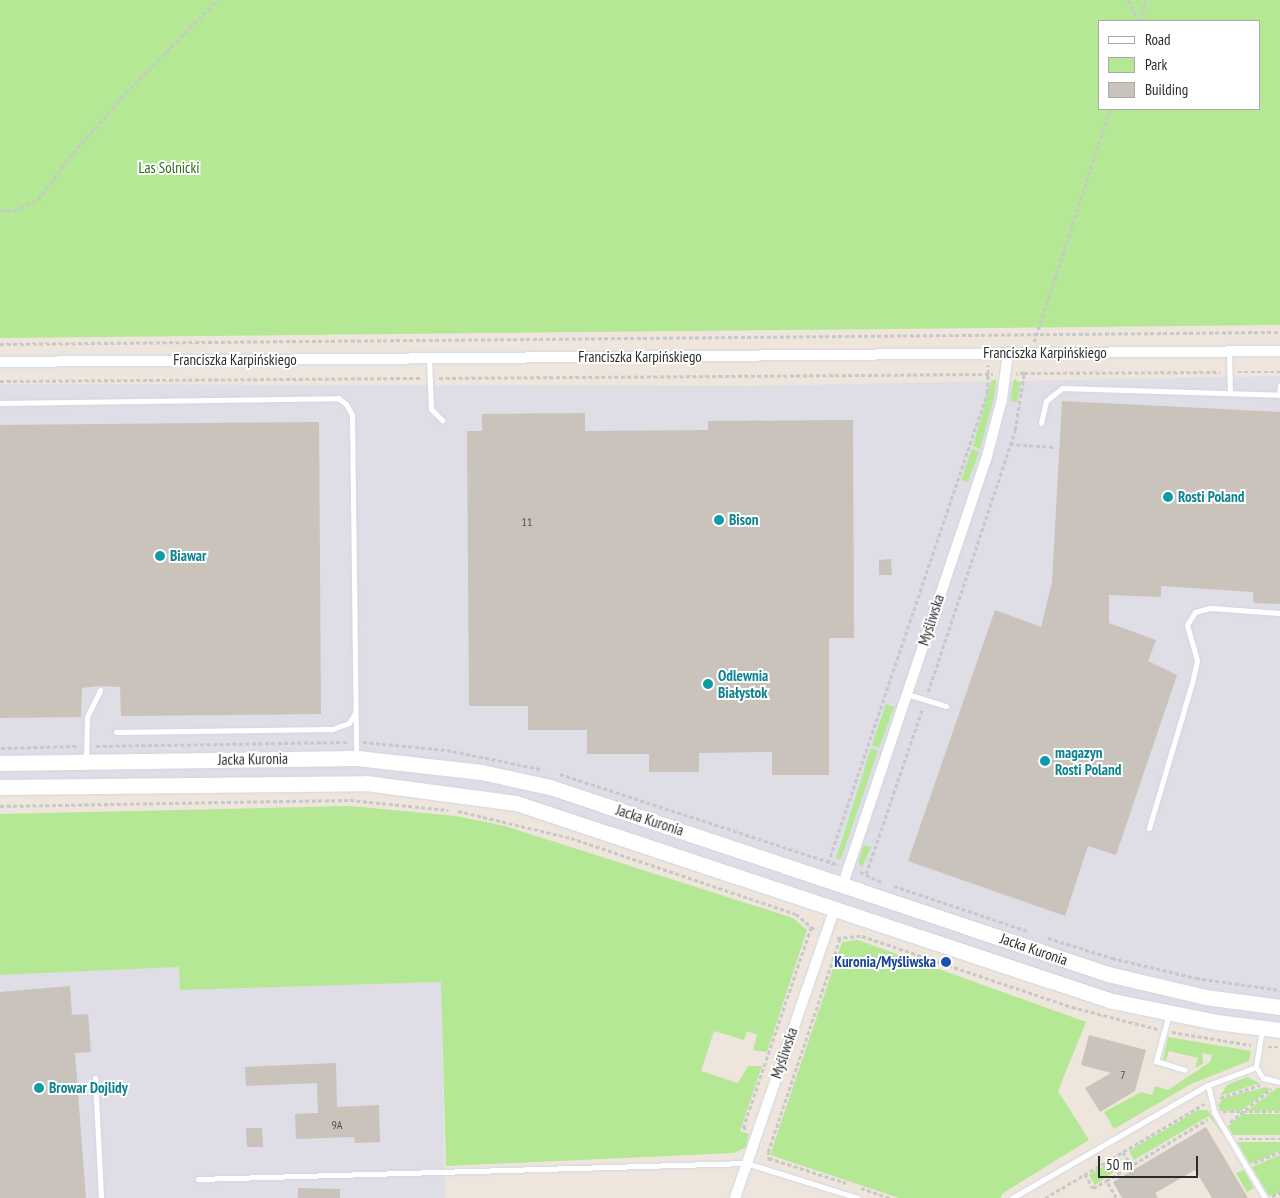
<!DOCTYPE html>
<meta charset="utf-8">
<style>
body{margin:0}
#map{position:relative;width:1280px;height:1198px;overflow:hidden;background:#eee6dc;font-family:"PT Sans Narrow",sans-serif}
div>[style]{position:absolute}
.industrial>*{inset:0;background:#dfdde6}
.green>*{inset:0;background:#b4e895}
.building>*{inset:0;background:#c9c3bc}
.path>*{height:2.5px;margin-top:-1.25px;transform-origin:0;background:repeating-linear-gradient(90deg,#c8c8c8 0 4px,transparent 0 6.5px)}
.roads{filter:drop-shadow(0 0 1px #d2d6e5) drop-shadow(0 0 1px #d2d6e5)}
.lane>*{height:5px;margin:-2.5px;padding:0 2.5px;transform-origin:2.5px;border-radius:2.5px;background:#fff}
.street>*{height:10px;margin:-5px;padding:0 5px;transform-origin:5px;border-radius:5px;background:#fff}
.secondary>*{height:15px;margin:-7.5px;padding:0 7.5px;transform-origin:7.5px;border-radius:7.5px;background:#fff}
.dots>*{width:14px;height:14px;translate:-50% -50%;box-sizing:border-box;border:2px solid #fff;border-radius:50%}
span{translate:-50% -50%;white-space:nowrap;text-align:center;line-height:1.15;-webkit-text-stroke:4px #fff;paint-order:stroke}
.number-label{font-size:12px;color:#52514f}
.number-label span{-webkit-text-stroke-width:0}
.park-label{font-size:15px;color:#2b6e16}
.street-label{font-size:15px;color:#2b2b2b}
.culture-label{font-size:15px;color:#0d838f;font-weight:700}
.left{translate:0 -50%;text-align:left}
.transit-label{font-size:15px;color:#164399;font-weight:700}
.right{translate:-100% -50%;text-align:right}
.legend{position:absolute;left:1098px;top:20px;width:162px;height:90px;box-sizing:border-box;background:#fff;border:1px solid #aaa;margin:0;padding:6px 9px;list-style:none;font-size:15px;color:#2b2b2b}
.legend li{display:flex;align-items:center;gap:10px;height:25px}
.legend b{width:25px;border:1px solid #aaa}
.scale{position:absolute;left:1098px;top:1156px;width:100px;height:22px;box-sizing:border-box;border:2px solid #2b2b2b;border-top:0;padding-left:6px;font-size:15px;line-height:18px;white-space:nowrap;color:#2b2b2b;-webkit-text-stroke:4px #fff;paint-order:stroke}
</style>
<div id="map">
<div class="industrial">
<i style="clip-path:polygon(1280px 376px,1280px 1028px,1112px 998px,553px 811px,366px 780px,0 786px,0 384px,750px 386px)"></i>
<i style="clip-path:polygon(179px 967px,181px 990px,441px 982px,445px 1198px,0 1198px,0 975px)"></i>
</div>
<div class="green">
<i style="clip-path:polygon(evenodd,0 0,1280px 0,1280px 325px,0 338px,0 0,1099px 21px,1259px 21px,1259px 109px,1099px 109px,1099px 21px)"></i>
<i style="clip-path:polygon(996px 379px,994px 397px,980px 449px,973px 446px,991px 381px)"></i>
<i style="clip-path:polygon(1014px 379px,1021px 383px,1017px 402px,1010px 401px)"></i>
<i style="clip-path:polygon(972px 449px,979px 452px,968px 482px,961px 480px)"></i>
<i style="clip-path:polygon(886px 704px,894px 707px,879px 748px,872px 745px)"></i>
<i style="clip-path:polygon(871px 748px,878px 751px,841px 859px,836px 859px)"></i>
<i style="clip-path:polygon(350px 806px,456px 816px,505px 826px,793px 918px,807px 930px,767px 1052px,753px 1050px,757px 1035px,747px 1031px,744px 1040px,714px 1031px,701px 1071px,738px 1083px,748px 1066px,762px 1066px,740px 1131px,749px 1134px,746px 1147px,734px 1153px,446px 1166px,441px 982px,180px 990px,179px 967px,0 975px,0 814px)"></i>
<i style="clip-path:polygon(864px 845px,871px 847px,862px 867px,859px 865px,859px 859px)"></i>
<i style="clip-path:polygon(858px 940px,1086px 1022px,1058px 1091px,1089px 1140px,1003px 1193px,1000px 1198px,899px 1198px,770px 1155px,842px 942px)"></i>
<i style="clip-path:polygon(1168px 1037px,1251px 1051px,1249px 1061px,1191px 1084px,1114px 1129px,1104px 1112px,1141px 1092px,1152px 1095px,1155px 1086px,1168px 1090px,1210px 1062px,1212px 1055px,1202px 1053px,1203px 1064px,1195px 1068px,1198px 1058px,1169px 1051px,1166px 1060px,1163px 1060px)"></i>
<i style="clip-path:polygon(1247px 1077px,1260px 1083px,1220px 1096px,1227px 1085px)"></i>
<i style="clip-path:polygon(1266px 1087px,1270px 1089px,1241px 1111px,1220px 1111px,1218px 1105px,1224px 1098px)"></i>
<i style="clip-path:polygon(1277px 1088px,1280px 1088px,1280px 1111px,1247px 1111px)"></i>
<i style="clip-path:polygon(1198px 1110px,1208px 1110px,1223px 1135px,1209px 1116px,1134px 1160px,1129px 1151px)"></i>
<i style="clip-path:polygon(1243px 1114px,1280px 1114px,1280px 1135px,1233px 1135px,1228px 1126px)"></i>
<i style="clip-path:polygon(1237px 1142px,1280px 1142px,1280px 1151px,1250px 1164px)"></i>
<i style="clip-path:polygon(1280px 1155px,1280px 1192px,1269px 1196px,1252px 1167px)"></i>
<i style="clip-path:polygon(1119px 1157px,1124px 1165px,1095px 1185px,1089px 1175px)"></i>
<i style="clip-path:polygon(1244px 1170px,1254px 1188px,1247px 1192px,1236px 1173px)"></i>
</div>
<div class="building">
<i style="clip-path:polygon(1062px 401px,1280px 412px,1280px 604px,1254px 603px,1253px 592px,1161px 586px,1161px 597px,1109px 595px,1109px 623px,1156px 640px,1148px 661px,1177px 675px,1116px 855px,1088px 846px,1065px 916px,908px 861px,995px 610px,1041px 627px,1052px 582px)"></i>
<i style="clip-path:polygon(585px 413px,585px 431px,708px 430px,708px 421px,853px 420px,854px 638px,829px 638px,829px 775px,772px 775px,772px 752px,699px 753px,699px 772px,649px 772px,649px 754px,587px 754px,587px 730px,528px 730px,528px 706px,469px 706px,467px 431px,482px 431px,482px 414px)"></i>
<i style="clip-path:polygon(319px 422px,321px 714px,121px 716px,120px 687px,100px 686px,82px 688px,81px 717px,0 718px,0 425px)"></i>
<i style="clip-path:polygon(891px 559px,892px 575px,879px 575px,879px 560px)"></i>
<i style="clip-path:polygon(70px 986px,72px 1015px,88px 1014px,91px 1052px,75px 1053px,86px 1198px,0 1198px,0 992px)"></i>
<i style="clip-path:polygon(1089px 1035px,1146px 1050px,1135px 1091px,1100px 1112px,1085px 1088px,1111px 1073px,1081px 1065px)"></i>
<i style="clip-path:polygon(336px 1063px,337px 1107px,379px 1105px,380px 1142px,355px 1143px,354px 1137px,296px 1139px,295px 1114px,318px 1113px,317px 1083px,246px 1086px,245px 1067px)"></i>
<i style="clip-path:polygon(1206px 1127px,1248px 1198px,1212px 1198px,1195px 1170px,1155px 1193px,1158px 1198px,1122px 1198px,1113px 1182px)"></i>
<i style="clip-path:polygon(246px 1128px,262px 1128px,263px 1147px,247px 1147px)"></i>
<i style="clip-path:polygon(298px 1188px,340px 1189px,340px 1198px,298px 1198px)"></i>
</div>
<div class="path">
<i style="left:1129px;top:0;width:23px;rotate:67deg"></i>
<i style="left:1139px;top:21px;width:22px;rotate:-72deg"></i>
<i style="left:0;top:210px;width:14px;rotate:4deg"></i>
<i style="left:14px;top:211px;width:26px;rotate:-25deg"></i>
<i style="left:38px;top:200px;width:52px;rotate:-53.6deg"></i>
<i style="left:69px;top:158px;width:79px;rotate:-49.1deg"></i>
<i style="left:121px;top:98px;width:137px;rotate:-45.6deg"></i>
<i style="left:1034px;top:342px;width:245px;rotate:-71.9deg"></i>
<i style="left:0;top:344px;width:1280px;rotate:-0.54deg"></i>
<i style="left:1238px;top:372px;width:42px"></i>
<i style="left:1024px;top:373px;width:196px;rotate:-0.3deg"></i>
<i style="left:439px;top:378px;width:554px;rotate:-0.41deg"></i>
<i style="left:0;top:381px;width:421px;rotate:-0.4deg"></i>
<i style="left:1010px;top:444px;width:44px;rotate:3.9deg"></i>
<i style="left:928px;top:692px;width:276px;rotate:-71.6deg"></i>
<i style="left:1015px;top:430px;width:58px;rotate:-81deg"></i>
<i style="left:1024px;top:373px;width:8px;rotate:173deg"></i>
<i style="left:363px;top:742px;width:84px;rotate:5.4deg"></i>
<i style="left:447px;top:750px;width:95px;rotate:11.5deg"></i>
<i style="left:96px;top:746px;width:252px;rotate:-0.9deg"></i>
<i style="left:1px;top:748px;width:77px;rotate:-1.5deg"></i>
<i style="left:560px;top:774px;width:293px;rotate:18.1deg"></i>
<i style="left:0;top:806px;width:350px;rotate:-1deg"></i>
<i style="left:350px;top:800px;width:99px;rotate:5.8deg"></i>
<i style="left:458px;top:811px;width:116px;rotate:13.4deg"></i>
<i style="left:571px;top:838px;width:91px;rotate:18.6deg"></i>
<i style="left:657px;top:867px;width:147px;rotate:18.7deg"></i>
<i style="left:796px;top:914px;width:26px;rotate:40deg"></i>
<i style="left:828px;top:863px;width:496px;rotate:-71.3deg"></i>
<i style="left:987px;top:393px;width:28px;rotate:-88deg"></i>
<i style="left:860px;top:872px;width:26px;rotate:25deg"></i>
<i style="left:866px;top:874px;width:176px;rotate:-71.2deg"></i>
<i style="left:894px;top:886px;width:141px;rotate:18.6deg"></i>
<i style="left:837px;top:938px;width:25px;rotate:-5deg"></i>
<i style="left:862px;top:936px;width:222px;rotate:18.7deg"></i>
<i style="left:1072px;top:1007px;width:88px;rotate:14.5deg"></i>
<i style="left:1048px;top:938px;width:67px;rotate:17.4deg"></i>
<i style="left:1112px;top:958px;width:86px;rotate:13.4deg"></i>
<i style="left:1196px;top:978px;width:85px;rotate:8.1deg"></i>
<i style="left:1172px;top:1032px;width:80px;rotate:9.3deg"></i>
<i style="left:1268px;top:1047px;width:12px"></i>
<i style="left:1220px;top:1098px;width:42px;rotate:-18deg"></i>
<i style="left:1223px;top:1112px;width:57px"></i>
<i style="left:1230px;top:1122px;width:53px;rotate:-38.8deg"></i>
<i style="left:746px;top:1129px;width:3px;rotate:-162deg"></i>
<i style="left:743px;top:1128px;width:212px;rotate:-71.3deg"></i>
<i style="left:1239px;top:1139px;width:41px"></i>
<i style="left:1123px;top:1152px;width:17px;rotate:57deg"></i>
<i style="left:769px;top:1158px;width:81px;rotate:18deg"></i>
<i style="left:769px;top:1161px;width:9px;rotate:-96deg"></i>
<i style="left:768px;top:1152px;width:226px;rotate:-71.4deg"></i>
<i style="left:1254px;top:1163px;width:28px;rotate:-23deg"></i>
<i style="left:1085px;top:1174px;width:16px;rotate:60deg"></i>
<i style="left:1093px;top:1188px;width:15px;rotate:-28deg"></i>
<i style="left:861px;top:1188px;width:31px;rotate:19deg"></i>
<i style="left:1272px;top:1196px;width:9px;rotate:-21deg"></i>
<i style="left:1045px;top:1198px;width:185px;rotate:-30.6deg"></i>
<i style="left:1116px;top:1198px;width:20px;rotate:-120deg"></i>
<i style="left:1106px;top:1181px;width:119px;rotate:-31.3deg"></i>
</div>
<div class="roads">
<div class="lane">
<i style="left:1229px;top:352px;width:41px;rotate:88.6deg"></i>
<i style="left:429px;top:358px;width:51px;rotate:87.8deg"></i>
<i style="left:431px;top:409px;width:16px;rotate:45deg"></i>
<i style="left:1279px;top:395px;width:10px;rotate:-84deg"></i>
<i style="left:0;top:403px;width:338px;rotate:-0.8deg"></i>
<i style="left:338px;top:398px;width:10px;rotate:37deg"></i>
<i style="left:346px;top:404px;width:13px;rotate:61deg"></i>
<i style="left:352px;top:415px;width:342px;rotate:89.3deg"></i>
<i style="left:1041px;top:423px;width:23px;rotate:-77deg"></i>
<i style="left:1046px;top:401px;width:21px;rotate:-39deg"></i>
<i style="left:1062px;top:388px;width:218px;rotate:1.8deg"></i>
<i style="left:907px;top:694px;width:41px;rotate:17.1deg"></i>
<i style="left:116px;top:732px;width:216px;rotate:-0.8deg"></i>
<i style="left:332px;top:729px;width:18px;rotate:-19deg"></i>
<i style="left:349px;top:723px;width:12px;rotate:-59deg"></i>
<i style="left:86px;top:761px;width:44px;rotate:-88.7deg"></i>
<i style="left:87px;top:717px;width:30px;rotate:-64deg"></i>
<i style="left:1149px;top:828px;width:155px;rotate:-73.5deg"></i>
<i style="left:1193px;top:679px;width:19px;rotate:-78deg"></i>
<i style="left:1197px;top:660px;width:36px;rotate:-106deg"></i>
<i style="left:1187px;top:625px;width:15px;rotate:-58deg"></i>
<i style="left:1195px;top:612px;width:16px;rotate:-15deg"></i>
<i style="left:1210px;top:608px;width:70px;rotate:4.1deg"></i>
<i style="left:1169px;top:1014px;width:49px;rotate:105.5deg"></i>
<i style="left:1156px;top:1061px;width:30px;rotate:17deg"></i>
<i style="left:1256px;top:1067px;width:13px;rotate:58deg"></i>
<i style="left:1263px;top:1078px;width:17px;rotate:13deg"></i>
<i style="left:95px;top:1078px;width:120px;rotate:87.1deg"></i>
<i style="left:1208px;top:1085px;width:51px;rotate:-20.6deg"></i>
<i style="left:1256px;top:1067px;width:37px;rotate:-81deg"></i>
<i style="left:198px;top:1179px;width:548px;rotate:-1.67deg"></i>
<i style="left:746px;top:1163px;width:117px;rotate:17.4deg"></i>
<i style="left:1012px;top:1198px;width:226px;rotate:-30deg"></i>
<i style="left:1208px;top:1085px;width:28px;rotate:77deg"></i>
<i style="left:1214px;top:1112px;width:100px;rotate:59.3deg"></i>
</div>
<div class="street">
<i style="left:0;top:362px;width:1280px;rotate:-0.49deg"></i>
<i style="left:843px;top:884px;width:447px;rotate:-71.4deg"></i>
<i style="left:986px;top:460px;width:63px;rotate:-75.3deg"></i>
<i style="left:1002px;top:399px;width:46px;rotate:-82.6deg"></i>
<i style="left:735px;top:1198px;width:308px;rotate:-71deg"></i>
</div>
<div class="secondary">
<i style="left:0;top:763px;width:357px;rotate:-0.8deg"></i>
<i style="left:357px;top:758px;width:125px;rotate:6.4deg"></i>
<i style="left:481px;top:772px;width:71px;rotate:12.3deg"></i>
<i style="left:550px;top:787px;width:589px;rotate:18.53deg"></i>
<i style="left:1108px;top:974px;width:100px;rotate:13.3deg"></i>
<i style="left:1205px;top:997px;width:76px;rotate:7.6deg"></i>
<i style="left:0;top:787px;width:366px;rotate:-0.6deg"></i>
<i style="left:366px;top:783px;width:151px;rotate:7.6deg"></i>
<i style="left:516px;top:803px;width:628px;rotate:18.38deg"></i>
<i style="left:1112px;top:1001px;width:106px;rotate:11.4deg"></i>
<i style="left:1216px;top:1022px;width:64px;rotate:7.1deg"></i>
</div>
</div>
<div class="dots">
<i style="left:1168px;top:497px;background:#0f9aa8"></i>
<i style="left:719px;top:520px;background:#0f9aa8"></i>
<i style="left:160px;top:556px;background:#0f9aa8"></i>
<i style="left:708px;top:684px;background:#0f9aa8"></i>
<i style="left:1045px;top:761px;background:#0f9aa8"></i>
<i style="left:946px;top:962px;background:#1a4fb4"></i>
<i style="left:39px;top:1088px;background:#0f9aa8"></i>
</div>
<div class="number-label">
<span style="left:527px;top:522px">11</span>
<span style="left:1123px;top:1075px">7</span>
<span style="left:337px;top:1125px">9A</span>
</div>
<div class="park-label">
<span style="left:169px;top:168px">Las Solnicki</span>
</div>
<div class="street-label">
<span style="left:1045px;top:353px">Franciszka Karpińskiego</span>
<span style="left:640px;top:357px">Franciszka Karpińskiego</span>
<span style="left:235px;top:360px">Franciszka Karpińskiego</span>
<span style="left:931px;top:620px;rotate:-72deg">Myśliwska</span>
<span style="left:253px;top:759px;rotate:-1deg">Jacka Kuronia</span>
<span style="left:650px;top:820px;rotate:18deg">Jacka Kuronia</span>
<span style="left:1034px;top:949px;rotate:19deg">Jacka Kuronia</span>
<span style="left:784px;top:1053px;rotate:-71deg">Myśliwska</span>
</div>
<div class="culture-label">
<span class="left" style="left:1178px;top:497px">Rosti Poland</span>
<span class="left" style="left:729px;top:520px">Bison</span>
<span class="left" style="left:170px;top:556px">Biawar</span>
<span class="left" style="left:718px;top:684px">Odlewnia<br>Białystok</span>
<span class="left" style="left:1055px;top:761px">magazyn<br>Rosti Poland</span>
<span class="left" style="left:49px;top:1088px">Browar Dojlidy</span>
</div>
<div class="transit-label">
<span class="right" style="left:936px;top:962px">Kuronia/Myśliwska</span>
</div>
<ul class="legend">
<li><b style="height:6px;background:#fff"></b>Road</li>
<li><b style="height:14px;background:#b4e895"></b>Park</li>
<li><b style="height:14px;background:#c9c3bc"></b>Building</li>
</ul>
<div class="scale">50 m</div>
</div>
